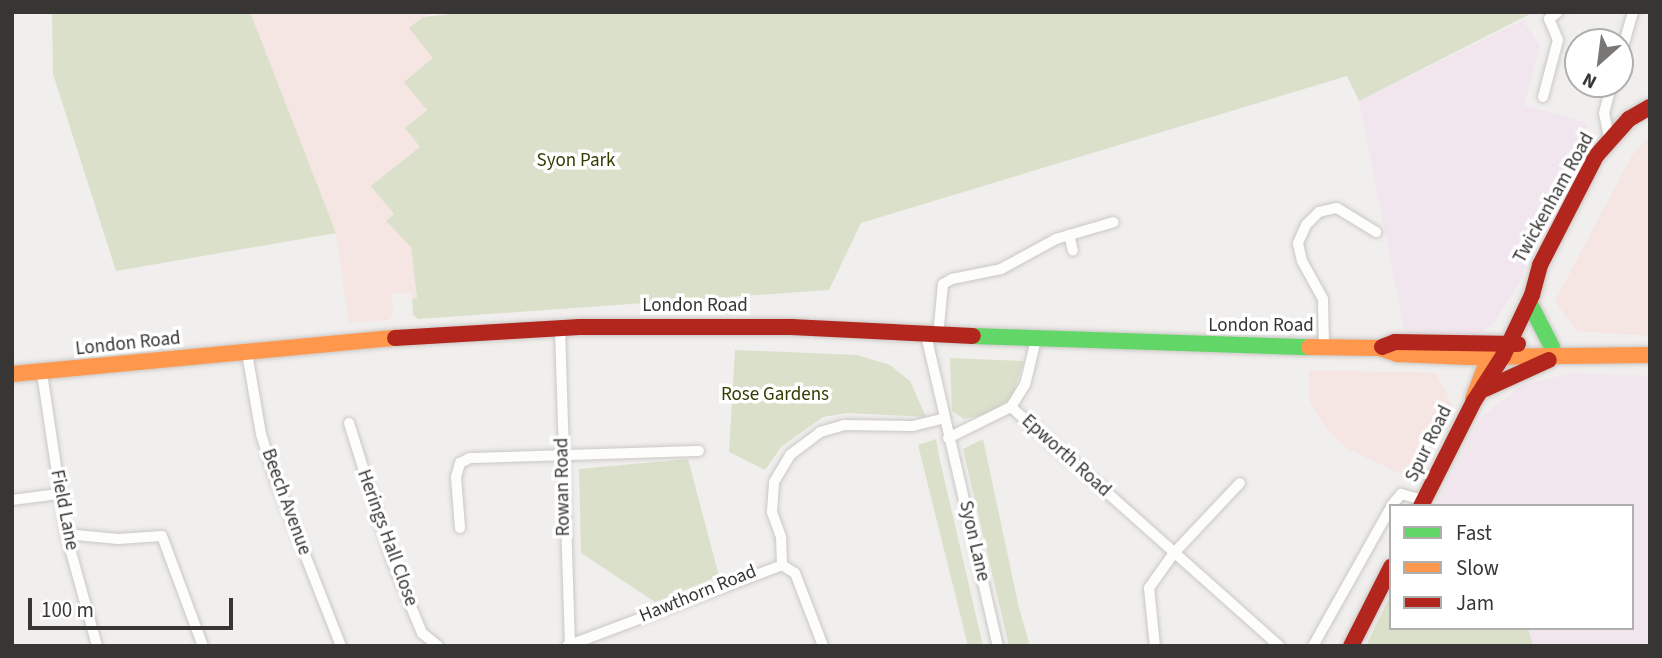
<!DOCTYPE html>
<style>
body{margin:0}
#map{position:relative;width:1662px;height:658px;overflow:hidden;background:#f1efed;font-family:"Source Sans 3",sans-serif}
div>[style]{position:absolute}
.commercial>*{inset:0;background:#f5e6e3}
.education>*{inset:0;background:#f2e6ee}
.green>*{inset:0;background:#dae0ca}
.roads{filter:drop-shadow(0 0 2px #cac8c6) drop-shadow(0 0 2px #cac8c6)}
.street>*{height:10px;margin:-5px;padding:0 5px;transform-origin:5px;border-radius:5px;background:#fdfdfc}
.fast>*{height:16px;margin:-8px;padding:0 8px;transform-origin:8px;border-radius:8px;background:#63d668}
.slow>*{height:16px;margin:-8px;padding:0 8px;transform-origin:8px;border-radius:8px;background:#ff974d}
.jam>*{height:16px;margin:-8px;padding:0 8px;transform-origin:8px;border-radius:8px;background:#b3261e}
span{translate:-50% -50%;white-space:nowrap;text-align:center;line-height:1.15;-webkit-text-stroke:7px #fff;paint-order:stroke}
.park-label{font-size:19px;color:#313e00}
.street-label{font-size:19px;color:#383635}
.frame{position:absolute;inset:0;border:14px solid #383635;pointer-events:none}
.legend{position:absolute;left:1389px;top:504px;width:245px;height:126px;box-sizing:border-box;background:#fff;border:2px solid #afafae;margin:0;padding:9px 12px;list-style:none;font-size:21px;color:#383635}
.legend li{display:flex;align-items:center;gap:14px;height:35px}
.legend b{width:35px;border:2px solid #afafae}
.north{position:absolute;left:1564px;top:28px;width:70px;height:70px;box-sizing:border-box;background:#fff;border:2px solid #afafae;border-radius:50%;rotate:208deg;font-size:19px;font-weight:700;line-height:28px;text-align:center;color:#383635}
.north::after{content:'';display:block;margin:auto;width:24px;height:32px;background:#797775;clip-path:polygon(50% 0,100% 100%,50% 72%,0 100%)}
.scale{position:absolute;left:28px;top:598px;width:205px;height:32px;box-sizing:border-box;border:4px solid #383635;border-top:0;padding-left:9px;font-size:21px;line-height:24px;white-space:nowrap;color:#383635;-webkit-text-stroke:5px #fff;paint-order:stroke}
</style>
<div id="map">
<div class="commercial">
<i style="clip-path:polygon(249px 12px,434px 12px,423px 17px,433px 58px,421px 147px,394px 214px,386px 221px,411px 246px,417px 298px,412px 299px,411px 293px,392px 294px,393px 315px,389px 320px,349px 323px,336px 233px)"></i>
<i style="clip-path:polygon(1650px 136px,1650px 336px,1576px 331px,1555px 301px,1632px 155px)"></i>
<i style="clip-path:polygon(1309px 370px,1436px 373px,1453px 406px,1417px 482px,1346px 448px,1326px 429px,1310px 401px)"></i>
</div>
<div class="education">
<i style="clip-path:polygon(1523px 20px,1540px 46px,1524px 105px,1588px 123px,1577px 156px,1516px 289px,1494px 323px,1478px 335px,1405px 333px,1359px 101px)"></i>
<i style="clip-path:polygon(1570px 373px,1650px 376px,1650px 646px,1533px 646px,1528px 628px,1632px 628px,1632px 506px,1435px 506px,1480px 418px,1520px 386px)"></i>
</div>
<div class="green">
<i style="clip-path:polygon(52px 12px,250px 12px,336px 233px,116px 271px,53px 74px)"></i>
<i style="clip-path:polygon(470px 12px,1534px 12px,1359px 101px,1347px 76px,861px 223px,829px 290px,418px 319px,413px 315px,412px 299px,417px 298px,411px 247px,386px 221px,394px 214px,371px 186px,420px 147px,405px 128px,427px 110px,404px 82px,433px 58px,409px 28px,423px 17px)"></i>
<i style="clip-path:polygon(735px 350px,857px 355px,890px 365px,910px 381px,926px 417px,848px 413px,823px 417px,782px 446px,765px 470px,729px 452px)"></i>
<i style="clip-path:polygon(950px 358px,1024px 361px,1012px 397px,993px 413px,964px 419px,952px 411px)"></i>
<i style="clip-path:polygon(936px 439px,939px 456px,983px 646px,968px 646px,918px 445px)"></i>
<i style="clip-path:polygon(983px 439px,1019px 608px,1030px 646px,1009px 646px,963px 449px)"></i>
<i style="clip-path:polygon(688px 459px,719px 576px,655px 602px,581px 553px,579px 469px)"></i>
<i style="clip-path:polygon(1391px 594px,1391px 628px,1528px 628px,1533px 646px,1366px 646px)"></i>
</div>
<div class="roads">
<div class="street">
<i style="left:1620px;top:57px;width:47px;rotate:-73.9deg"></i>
<i style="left:1543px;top:97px;width:59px;rotate:-75.3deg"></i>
<i style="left:1558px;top:40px;width:23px;rotate:-113deg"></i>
<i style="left:1549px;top:19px;width:11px;rotate:-38deg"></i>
<i style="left:1609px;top:138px;width:25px;rotate:-101deg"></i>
<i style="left:1604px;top:113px;width:30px;rotate:-75deg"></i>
<i style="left:1069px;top:235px;width:16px;rotate:76deg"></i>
<i style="left:560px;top:328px;width:318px;rotate:88.2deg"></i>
<i style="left:926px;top:335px;width:319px;rotate:77deg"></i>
<i style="left:938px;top:336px;width:52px;rotate:-84.5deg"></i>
<i style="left:943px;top:284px;width:10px;rotate:-29deg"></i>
<i style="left:952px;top:279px;width:50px;rotate:-11.5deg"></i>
<i style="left:1001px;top:269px;width:63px;rotate:-28.6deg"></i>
<i style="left:1056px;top:239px;width:60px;rotate:-16.3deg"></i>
<i style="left:1324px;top:347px;width:48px;rotate:-91.2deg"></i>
<i style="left:1323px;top:299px;width:43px;rotate:-118.9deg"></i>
<i style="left:1302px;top:261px;width:18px;rotate:-103deg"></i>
<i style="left:1298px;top:243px;width:20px;rotate:-66deg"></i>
<i style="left:1306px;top:225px;width:18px;rotate:-45deg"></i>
<i style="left:1319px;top:212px;width:18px;rotate:-13deg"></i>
<i style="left:1337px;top:208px;width:46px;rotate:31.6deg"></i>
<i style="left:247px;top:353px;width:82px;rotate:80.2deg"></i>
<i style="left:261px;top:434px;width:44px;rotate:72.8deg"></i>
<i style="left:274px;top:476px;width:183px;rotate:68.5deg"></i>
<i style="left:42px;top:373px;width:163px;rotate:81.5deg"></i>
<i style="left:66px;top:534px;width:116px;rotate:74.5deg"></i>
<i style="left:1011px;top:407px;width:359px;rotate:41.7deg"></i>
<i style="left:349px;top:423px;width:147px;rotate:72.6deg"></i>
<i style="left:393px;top:563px;width:76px;rotate:67.5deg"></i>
<i style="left:422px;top:633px;width:21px;rotate:39deg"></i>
<i style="left:948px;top:438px;width:70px;rotate:-26.2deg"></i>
<i style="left:1011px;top:407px;width:26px;rotate:-58deg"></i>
<i style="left:1025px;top:385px;width:46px;rotate:-76.3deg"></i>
<i style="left:12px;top:500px;width:47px;rotate:-7.3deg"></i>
<i style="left:1391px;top:506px;width:16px;rotate:-50deg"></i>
<i style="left:1401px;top:494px;width:24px;rotate:15deg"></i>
<i style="left:460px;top:528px;width:51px;rotate:-94.5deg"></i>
<i style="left:456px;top:477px;width:15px;rotate:-74deg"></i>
<i style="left:460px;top:463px;width:11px;rotate:-27deg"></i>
<i style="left:470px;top:458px;width:229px;rotate:-1.8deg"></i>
<i style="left:66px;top:534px;width:52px;rotate:5.5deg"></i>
<i style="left:118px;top:539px;width:44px;rotate:-3.9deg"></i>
<i style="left:162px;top:536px;width:117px;rotate:69.6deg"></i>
<i style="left:782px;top:565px;width:28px;rotate:-92deg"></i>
<i style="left:781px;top:537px;width:27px;rotate:-110deg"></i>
<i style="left:772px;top:512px;width:30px;rotate:-86deg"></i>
<i style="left:774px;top:482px;width:31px;rotate:-59deg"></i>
<i style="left:790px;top:455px;width:38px;rotate:-37deg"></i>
<i style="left:820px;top:432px;width:25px;rotate:-16deg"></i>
<i style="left:844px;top:425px;width:69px;rotate:0.8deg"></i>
<i style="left:913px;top:426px;width:32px;rotate:-14deg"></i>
<i style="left:567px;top:646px;width:230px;rotate:-20.6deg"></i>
<i style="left:782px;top:565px;width:15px;rotate:32deg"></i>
<i style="left:795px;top:573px;width:78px;rotate:69deg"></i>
<i style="left:1155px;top:646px;width:58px;rotate:-95.9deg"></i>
<i style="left:1149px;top:588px;width:43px;rotate:-54.5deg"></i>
<i style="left:1174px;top:553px;width:96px;rotate:-46.7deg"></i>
<i style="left:1313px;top:646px;width:159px;rotate:-60.7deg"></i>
</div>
<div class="fast">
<i style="left:1529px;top:302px;width:51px;rotate:62.9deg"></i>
<i style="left:973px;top:336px;width:336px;rotate:1.9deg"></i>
</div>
<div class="slow">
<i style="left:1309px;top:347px;width:70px;rotate:0.8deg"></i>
<i style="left:1379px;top:348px;width:19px;rotate:18deg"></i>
<i style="left:1397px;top:354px;width:72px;rotate:2.4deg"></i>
<i style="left:1469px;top:357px;width:181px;rotate:-0.6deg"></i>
<i style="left:12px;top:374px;width:385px;rotate:-5.4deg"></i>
<i style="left:1473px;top:399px;width:45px;rotate:-69.1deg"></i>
</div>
<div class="jam">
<i style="left:395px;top:338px;width:185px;rotate:-3.4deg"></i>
<i style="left:580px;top:327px;width:211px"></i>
<i style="left:791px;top:327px;width:182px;rotate:2.8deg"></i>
<i style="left:1382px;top:347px;width:14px;rotate:-21deg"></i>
<i style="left:1395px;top:342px;width:123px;rotate:0.9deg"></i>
<i style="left:1503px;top:356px;width:68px;rotate:-64.6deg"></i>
<i style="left:1532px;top:295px;width:31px;rotate:-75deg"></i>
<i style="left:1540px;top:265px;width:123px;rotate:-62.8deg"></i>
<i style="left:1596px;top:156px;width:50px;rotate:-48.3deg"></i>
<i style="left:1629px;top:119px;width:24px;rotate:-30deg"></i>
<i style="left:1485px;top:389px;width:70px;rotate:-24.4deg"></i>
<i style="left:1421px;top:506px;width:118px;rotate:-63.2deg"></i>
<i style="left:1474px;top:401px;width:54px;rotate:-57.2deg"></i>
<i style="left:1351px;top:646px;width:89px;rotate:-63.1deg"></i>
</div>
</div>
<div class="park-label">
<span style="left:576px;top:161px">Syon Park</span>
<span style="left:775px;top:395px">Rose Gardens</span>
</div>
<div class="street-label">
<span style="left:1554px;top:198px;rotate:-61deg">Twickenham Road</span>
<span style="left:695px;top:306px">London Road</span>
<span style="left:1261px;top:326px">London Road</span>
<span style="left:128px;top:344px;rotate:-6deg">London Road</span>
<span style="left:1429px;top:444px;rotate:-64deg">Spur Road</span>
<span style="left:1066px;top:456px;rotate:42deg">Epworth Road</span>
<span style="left:563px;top:487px;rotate:-91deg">Rowan Road</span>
<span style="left:286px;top:502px;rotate:70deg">Beech Avenue</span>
<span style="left:64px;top:510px;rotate:79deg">Field Lane</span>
<span style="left:387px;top:538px;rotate:70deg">Herings Hall Close</span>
<span style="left:974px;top:541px;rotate:77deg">Syon Lane</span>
<span style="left:698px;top:594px;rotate:-22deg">Hawthorn Road</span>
</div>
<div class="frame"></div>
<ul class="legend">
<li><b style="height:9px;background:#63d668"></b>Fast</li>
<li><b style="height:9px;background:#ff974d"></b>Slow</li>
<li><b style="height:9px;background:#b3261e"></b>Jam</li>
</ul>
<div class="north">N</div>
<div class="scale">100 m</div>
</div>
